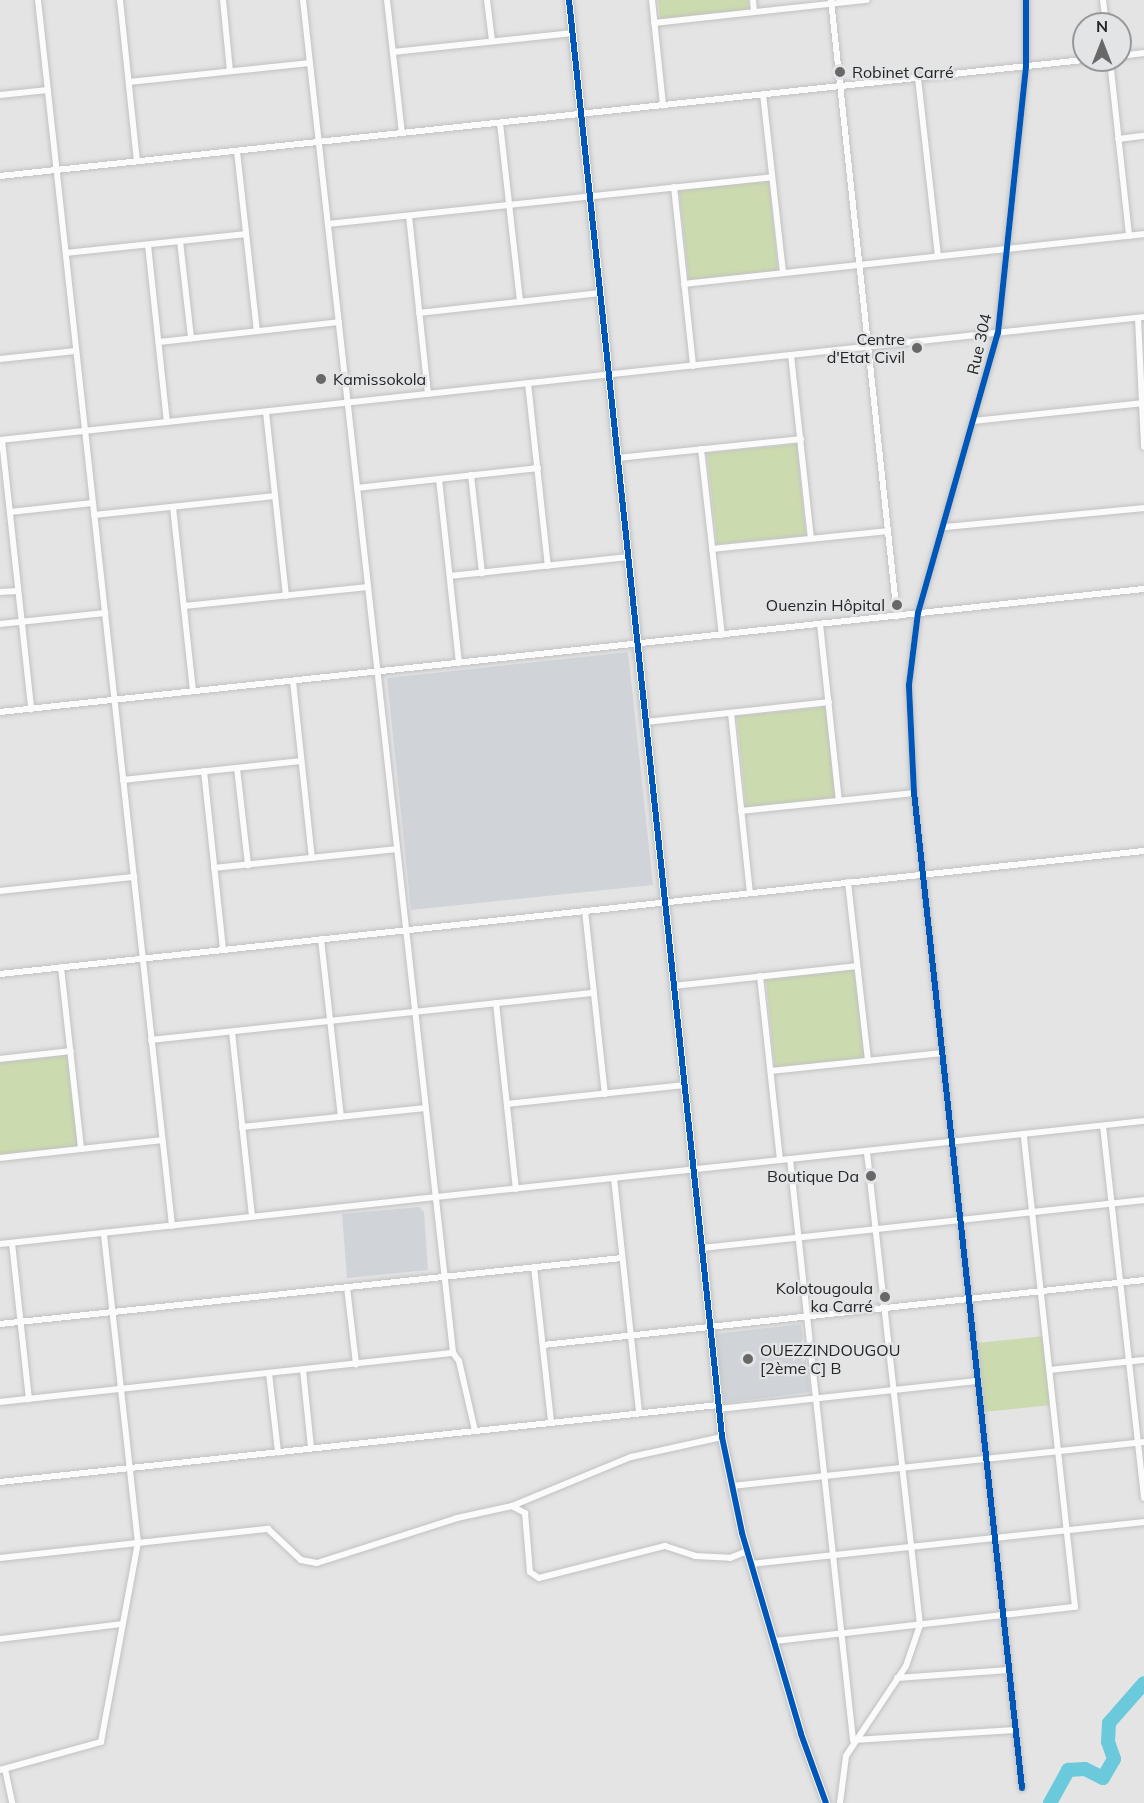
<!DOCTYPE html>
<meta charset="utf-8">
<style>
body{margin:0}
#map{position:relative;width:1144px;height:1803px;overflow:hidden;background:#e4e4e5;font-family:Mulish,sans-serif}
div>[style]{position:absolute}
.built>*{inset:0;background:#d0d4d8}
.green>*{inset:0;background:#ccdbaf}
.river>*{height:14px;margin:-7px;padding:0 7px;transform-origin:7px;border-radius:7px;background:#6ac9db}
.roads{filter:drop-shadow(0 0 2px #c1c1c2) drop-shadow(0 0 2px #c1c1c2)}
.minor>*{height:6px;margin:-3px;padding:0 3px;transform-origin:3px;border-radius:3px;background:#fbfbfb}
.tertiary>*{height:8px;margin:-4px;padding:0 4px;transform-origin:4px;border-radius:4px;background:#fbfbfb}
.cycleway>*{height:6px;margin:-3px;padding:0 3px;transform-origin:3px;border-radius:3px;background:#0057b8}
.dots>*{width:16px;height:16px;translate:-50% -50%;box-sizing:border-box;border:3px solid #e3e4e6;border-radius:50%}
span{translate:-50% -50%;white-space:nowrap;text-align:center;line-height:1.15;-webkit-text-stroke:4.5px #e3e4e6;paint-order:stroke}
.poi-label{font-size:16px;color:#252626}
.left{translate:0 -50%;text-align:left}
.right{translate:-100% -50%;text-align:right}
.street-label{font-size:16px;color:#252626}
.north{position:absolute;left:1072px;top:12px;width:60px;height:60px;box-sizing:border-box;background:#e3e4e6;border:2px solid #979899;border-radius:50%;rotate:0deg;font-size:16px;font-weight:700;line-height:24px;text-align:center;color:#252626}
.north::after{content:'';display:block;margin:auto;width:21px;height:27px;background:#686869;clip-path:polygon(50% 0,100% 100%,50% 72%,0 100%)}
</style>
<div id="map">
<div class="built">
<i style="clip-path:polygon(628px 652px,653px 885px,411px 910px,387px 678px)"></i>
<i style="clip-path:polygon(419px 1207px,424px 1212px,428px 1270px,347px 1278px,342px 1214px)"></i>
<i style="clip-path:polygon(801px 1324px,810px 1392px,724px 1403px,715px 1334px)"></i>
</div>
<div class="green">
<i style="clip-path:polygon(658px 0,748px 0,749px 10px,660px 19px)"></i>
<i style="clip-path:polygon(769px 180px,778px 272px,689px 281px,679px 189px)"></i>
<i style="clip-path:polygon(797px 444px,806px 536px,717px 544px,707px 453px)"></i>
<i style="clip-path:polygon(827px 707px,836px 799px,746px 807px,737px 716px)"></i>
<i style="clip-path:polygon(855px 969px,865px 1061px,775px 1069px,766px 978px)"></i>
<i style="clip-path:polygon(69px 1055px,78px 1147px,0 1155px,0 1062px)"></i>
<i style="clip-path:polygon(1044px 1336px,1051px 1405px,984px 1412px,976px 1343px)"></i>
</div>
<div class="river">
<i style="left:1050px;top:1803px;width:38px;rotate:-61deg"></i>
<i style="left:1068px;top:1770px;width:17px;rotate:-3deg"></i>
<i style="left:1085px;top:1769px;width:20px;rotate:27deg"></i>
<i style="left:1103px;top:1778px;width:22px;rotate:-60deg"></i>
<i style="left:1114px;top:1759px;width:18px;rotate:-109deg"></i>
<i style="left:1108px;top:1742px;width:19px;rotate:-87deg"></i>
<i style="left:1109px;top:1723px;width:53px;rotate:-48.8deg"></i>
</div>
<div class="roads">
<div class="minor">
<i style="left:38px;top:0;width:1233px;rotate:83.76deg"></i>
<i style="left:120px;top:0;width:162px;rotate:84deg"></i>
<i style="left:223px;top:0;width:71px;rotate:84.4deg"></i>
<i style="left:303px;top:0;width:1361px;rotate:83.67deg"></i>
<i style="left:453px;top:1353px;width:10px;rotate:53deg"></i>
<i style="left:459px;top:1361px;width:72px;rotate:77.1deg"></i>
<i style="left:387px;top:0;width:134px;rotate:83.6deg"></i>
<i style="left:487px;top:0;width:41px;rotate:83deg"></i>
<i style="left:652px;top:0;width:106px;rotate:84deg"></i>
<i style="left:753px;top:0;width:12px;rotate:85deg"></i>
<i style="left:831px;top:0;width:620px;rotate:83.88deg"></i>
<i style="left:1103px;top:0;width:24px;rotate:83deg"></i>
<i style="left:654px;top:23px;width:214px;rotate:-6.2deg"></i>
<i style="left:393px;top:52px;width:181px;rotate:-6deg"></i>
<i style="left:1120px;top:56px;width:24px;rotate:-7deg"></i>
<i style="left:1110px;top:60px;width:177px;rotate:83.8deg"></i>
<i style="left:918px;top:78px;width:179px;rotate:83.6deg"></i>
<i style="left:129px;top:82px;width:182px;rotate:-6deg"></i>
<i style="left:763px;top:94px;width:180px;rotate:83.6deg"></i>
<i style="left:0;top:95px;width:48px;rotate:-5.9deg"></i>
<i style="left:500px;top:123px;width:180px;rotate:83.6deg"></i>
<i style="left:1118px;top:139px;width:26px;rotate:-7deg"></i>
<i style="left:237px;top:151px;width:181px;rotate:83.7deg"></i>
<i style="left:0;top:176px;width:1090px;rotate:-6.11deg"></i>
<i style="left:674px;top:187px;width:180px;rotate:83.9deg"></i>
<i style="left:409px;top:216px;width:179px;rotate:83.9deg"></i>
<i style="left:328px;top:224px;width:446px;rotate:-6deg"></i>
<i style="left:180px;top:241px;width:98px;rotate:83.5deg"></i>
<i style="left:148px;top:245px;width:178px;rotate:83.9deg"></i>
<i style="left:66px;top:253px;width:181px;rotate:-6deg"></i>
<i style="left:684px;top:284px;width:463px;rotate:-6.2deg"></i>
<i style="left:419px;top:313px;width:182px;rotate:-6.3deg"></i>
<i style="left:1138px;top:318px;width:129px;rotate:87.3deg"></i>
<i style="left:159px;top:342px;width:181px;rotate:-6.3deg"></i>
<i style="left:791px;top:355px;width:185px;rotate:83.8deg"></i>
<i style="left:0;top:359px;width:76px;rotate:-6deg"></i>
<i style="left:528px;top:383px;width:184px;rotate:83.8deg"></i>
<i style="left:266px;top:412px;width:185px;rotate:83.8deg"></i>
<i style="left:973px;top:421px;width:172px;rotate:-6deg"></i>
<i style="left:0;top:440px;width:1151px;rotate:-6.14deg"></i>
<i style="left:2px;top:440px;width:271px;rotate:83.8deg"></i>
<i style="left:701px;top:449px;width:187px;rotate:83.6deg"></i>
<i style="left:618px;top:458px;width:184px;rotate:-5.9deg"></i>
<i style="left:471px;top:475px;width:99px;rotate:83.6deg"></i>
<i style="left:439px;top:479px;width:185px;rotate:83.8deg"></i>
<i style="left:357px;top:488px;width:182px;rotate:-6.3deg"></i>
<i style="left:173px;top:507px;width:185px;rotate:83.8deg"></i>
<i style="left:10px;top:512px;width:83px;rotate:-6.2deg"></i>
<i style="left:94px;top:515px;width:182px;rotate:-6deg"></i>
<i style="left:946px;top:527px;width:199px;rotate:-5.5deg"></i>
<i style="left:712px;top:549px;width:177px;rotate:-5.8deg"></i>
<i style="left:450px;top:576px;width:179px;rotate:-6.1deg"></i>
<i style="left:0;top:592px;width:18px;rotate:-3deg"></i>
<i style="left:184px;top:606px;width:185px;rotate:-5.9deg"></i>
<i style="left:0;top:624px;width:106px;rotate:-6deg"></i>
<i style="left:820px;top:624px;width:178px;rotate:83.9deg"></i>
<i style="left:293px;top:681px;width:178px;rotate:83.9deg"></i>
<i style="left:0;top:712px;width:1151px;rotate:-6.14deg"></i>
<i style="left:731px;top:713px;width:181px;rotate:84deg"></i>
<i style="left:646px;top:722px;width:184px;rotate:-6.2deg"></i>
<i style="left:237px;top:768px;width:98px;rotate:83.5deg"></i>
<i style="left:204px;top:771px;width:180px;rotate:83.9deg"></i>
<i style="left:123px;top:780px;width:179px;rotate:-6.1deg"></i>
<i style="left:741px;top:811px;width:174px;rotate:-5.9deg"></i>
<i style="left:214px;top:868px;width:184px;rotate:-5.9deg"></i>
<i style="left:848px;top:882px;width:180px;rotate:83.6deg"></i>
<i style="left:0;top:891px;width:135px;rotate:-6deg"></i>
<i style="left:585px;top:911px;width:184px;rotate:83.8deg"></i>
<i style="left:321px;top:939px;width:179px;rotate:83.6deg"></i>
<i style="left:61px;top:967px;width:183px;rotate:83.7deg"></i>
<i style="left:0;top:974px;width:1151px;rotate:-6.14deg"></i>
<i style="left:760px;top:976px;width:185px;rotate:83.8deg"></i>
<i style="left:674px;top:986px;width:184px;rotate:-6.2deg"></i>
<i style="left:496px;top:1003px;width:187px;rotate:83.9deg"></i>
<i style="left:232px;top:1032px;width:186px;rotate:83.8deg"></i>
<i style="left:151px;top:1040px;width:445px;rotate:-6.1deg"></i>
<i style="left:0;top:1059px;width:71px;rotate:-6.4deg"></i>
<i style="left:771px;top:1071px;width:172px;rotate:-6deg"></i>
<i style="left:507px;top:1104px;width:178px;rotate:-6.1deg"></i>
<i style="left:1103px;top:1126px;width:374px;rotate:83.7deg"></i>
<i style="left:242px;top:1127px;width:184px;rotate:-5.9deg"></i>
<i style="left:0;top:1158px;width:163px;rotate:-6.3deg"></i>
<i style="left:790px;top:1159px;width:584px;rotate:83.81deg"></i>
<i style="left:853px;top:1740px;width:163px;rotate:-3.5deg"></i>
<i style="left:614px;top:1178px;width:236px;rotate:83.9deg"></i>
<i style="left:12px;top:1243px;width:157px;rotate:83.8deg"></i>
<i style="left:0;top:1244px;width:1151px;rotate:-6.14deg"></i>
<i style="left:702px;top:1248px;width:445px;rotate:-6.2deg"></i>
<i style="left:534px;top:1267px;width:156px;rotate:83.7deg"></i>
<i style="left:347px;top:1287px;width:78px;rotate:83.3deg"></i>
<i style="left:0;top:1324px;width:625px;rotate:-6.06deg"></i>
<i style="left:543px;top:1345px;width:605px;rotate:-6.17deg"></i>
<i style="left:303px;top:1370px;width:78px;rotate:84.1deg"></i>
<i style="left:1050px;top:1370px;width:95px;rotate:-6.1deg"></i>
<i style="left:269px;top:1373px;width:80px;rotate:83.5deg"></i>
<i style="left:0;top:1402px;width:456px;rotate:-6.2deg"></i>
<i style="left:719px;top:1409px;width:261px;rotate:-6.2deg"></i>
<i style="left:0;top:1482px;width:722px;rotate:-6.12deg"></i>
<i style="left:732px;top:1486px;width:414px;rotate:-6.1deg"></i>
<i style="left:512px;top:1506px;width:15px;rotate:28deg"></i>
<i style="left:525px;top:1513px;width:59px;rotate:85.2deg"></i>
<i style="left:530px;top:1572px;width:11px;rotate:34deg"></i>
<i style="left:539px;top:1578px;width:130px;rotate:-14.3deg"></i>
<i style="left:665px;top:1546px;width:32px;rotate:18deg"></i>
<i style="left:695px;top:1556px;width:35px;rotate:3deg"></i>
<i style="left:730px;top:1558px;width:18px;rotate:-22deg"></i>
<i style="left:0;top:1558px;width:270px;rotate:-6.2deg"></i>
<i style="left:268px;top:1529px;width:45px;rotate:43.2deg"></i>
<i style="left:301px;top:1560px;width:16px;rotate:11deg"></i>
<i style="left:317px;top:1563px;width:147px;rotate:-17.8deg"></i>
<i style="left:457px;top:1518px;width:56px;rotate:-12.3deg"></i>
<i style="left:512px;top:1506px;width:129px;rotate:-22.4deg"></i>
<i style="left:631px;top:1457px;width:93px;rotate:-12.4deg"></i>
<i style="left:751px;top:1564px;width:395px;rotate:-6.1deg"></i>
<i style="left:0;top:1639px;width:123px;rotate:-7deg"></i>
<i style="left:775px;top:1641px;width:302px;rotate:-6.5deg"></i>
<i style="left:1075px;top:1607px;width:476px;rotate:-96.2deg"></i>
<i style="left:897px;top:1678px;width:112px;rotate:-4.1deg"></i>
<i style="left:5px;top:1769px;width:35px;rotate:78deg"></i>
<i style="left:0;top:1770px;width:105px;rotate:-15.5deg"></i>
<i style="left:101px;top:1742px;width:202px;rotate:-79.5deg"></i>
<i style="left:138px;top:1543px;width:312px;rotate:-96.3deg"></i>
<i style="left:1022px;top:1788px;width:1001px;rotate:-96.19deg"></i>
<i style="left:914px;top:793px;width:108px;rotate:-92.7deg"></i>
<i style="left:909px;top:685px;width:73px;rotate:-82.9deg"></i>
<i style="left:918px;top:613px;width:291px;rotate:-74.1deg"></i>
<i style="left:998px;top:333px;width:268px;rotate:-84deg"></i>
<i style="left:1026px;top:66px;width:66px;rotate:-90deg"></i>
<i style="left:840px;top:1803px;width:47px;rotate:-82.7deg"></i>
<i style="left:846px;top:1756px;width:108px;rotate:-56.3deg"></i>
<i style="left:906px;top:1666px;width:43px;rotate:-71.1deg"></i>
<i style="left:920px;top:1625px;width:477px;rotate:-96.4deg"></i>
</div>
<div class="tertiary">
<i style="left:569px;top:0;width:1445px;rotate:83.92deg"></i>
<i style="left:722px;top:1437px;width:98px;rotate:78.2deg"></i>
<i style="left:742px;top:1533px;width:209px;rotate:73.6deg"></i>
<i style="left:801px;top:1734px;width:73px;rotate:70.1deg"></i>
</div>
</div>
<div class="cycleway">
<i style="left:569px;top:0;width:1445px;rotate:83.92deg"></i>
<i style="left:722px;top:1437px;width:98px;rotate:78.2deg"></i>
<i style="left:742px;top:1533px;width:209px;rotate:73.6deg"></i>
<i style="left:801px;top:1734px;width:73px;rotate:70.1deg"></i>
<i style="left:1022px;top:1788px;width:1001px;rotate:-96.19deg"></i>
<i style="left:914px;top:793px;width:108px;rotate:-92.7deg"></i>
<i style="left:909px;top:685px;width:73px;rotate:-82.9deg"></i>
<i style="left:918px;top:613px;width:291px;rotate:-74.1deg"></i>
<i style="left:998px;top:333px;width:268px;rotate:-84deg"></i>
<i style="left:1026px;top:66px;width:66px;rotate:-90deg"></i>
</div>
<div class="dots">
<i style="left:840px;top:72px;background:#686869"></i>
<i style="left:917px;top:348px;background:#686869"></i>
<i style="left:321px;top:379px;background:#686869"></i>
<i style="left:897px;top:605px;background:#686869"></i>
<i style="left:871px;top:1176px;background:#686869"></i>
<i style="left:885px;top:1297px;background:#686869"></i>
<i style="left:748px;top:1359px;background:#686869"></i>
</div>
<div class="poi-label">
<span class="left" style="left:852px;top:72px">Robinet Carré</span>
<span class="right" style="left:905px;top:348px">Centre<br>d'Etat Civil</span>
<span class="left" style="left:333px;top:379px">Kamissokola</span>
<span class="right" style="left:885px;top:605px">Ouenzin Hôpital</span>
<span class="right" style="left:859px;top:1176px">Boutique Da</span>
<span class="right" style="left:873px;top:1297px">Kolotougoula<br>ka Carré</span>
<span class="left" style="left:760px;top:1359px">OUEZZINDOUGOU<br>[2ème C] B</span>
</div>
<div class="street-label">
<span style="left:979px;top:344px;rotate:-77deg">Rue 304</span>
</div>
<div class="north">N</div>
</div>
